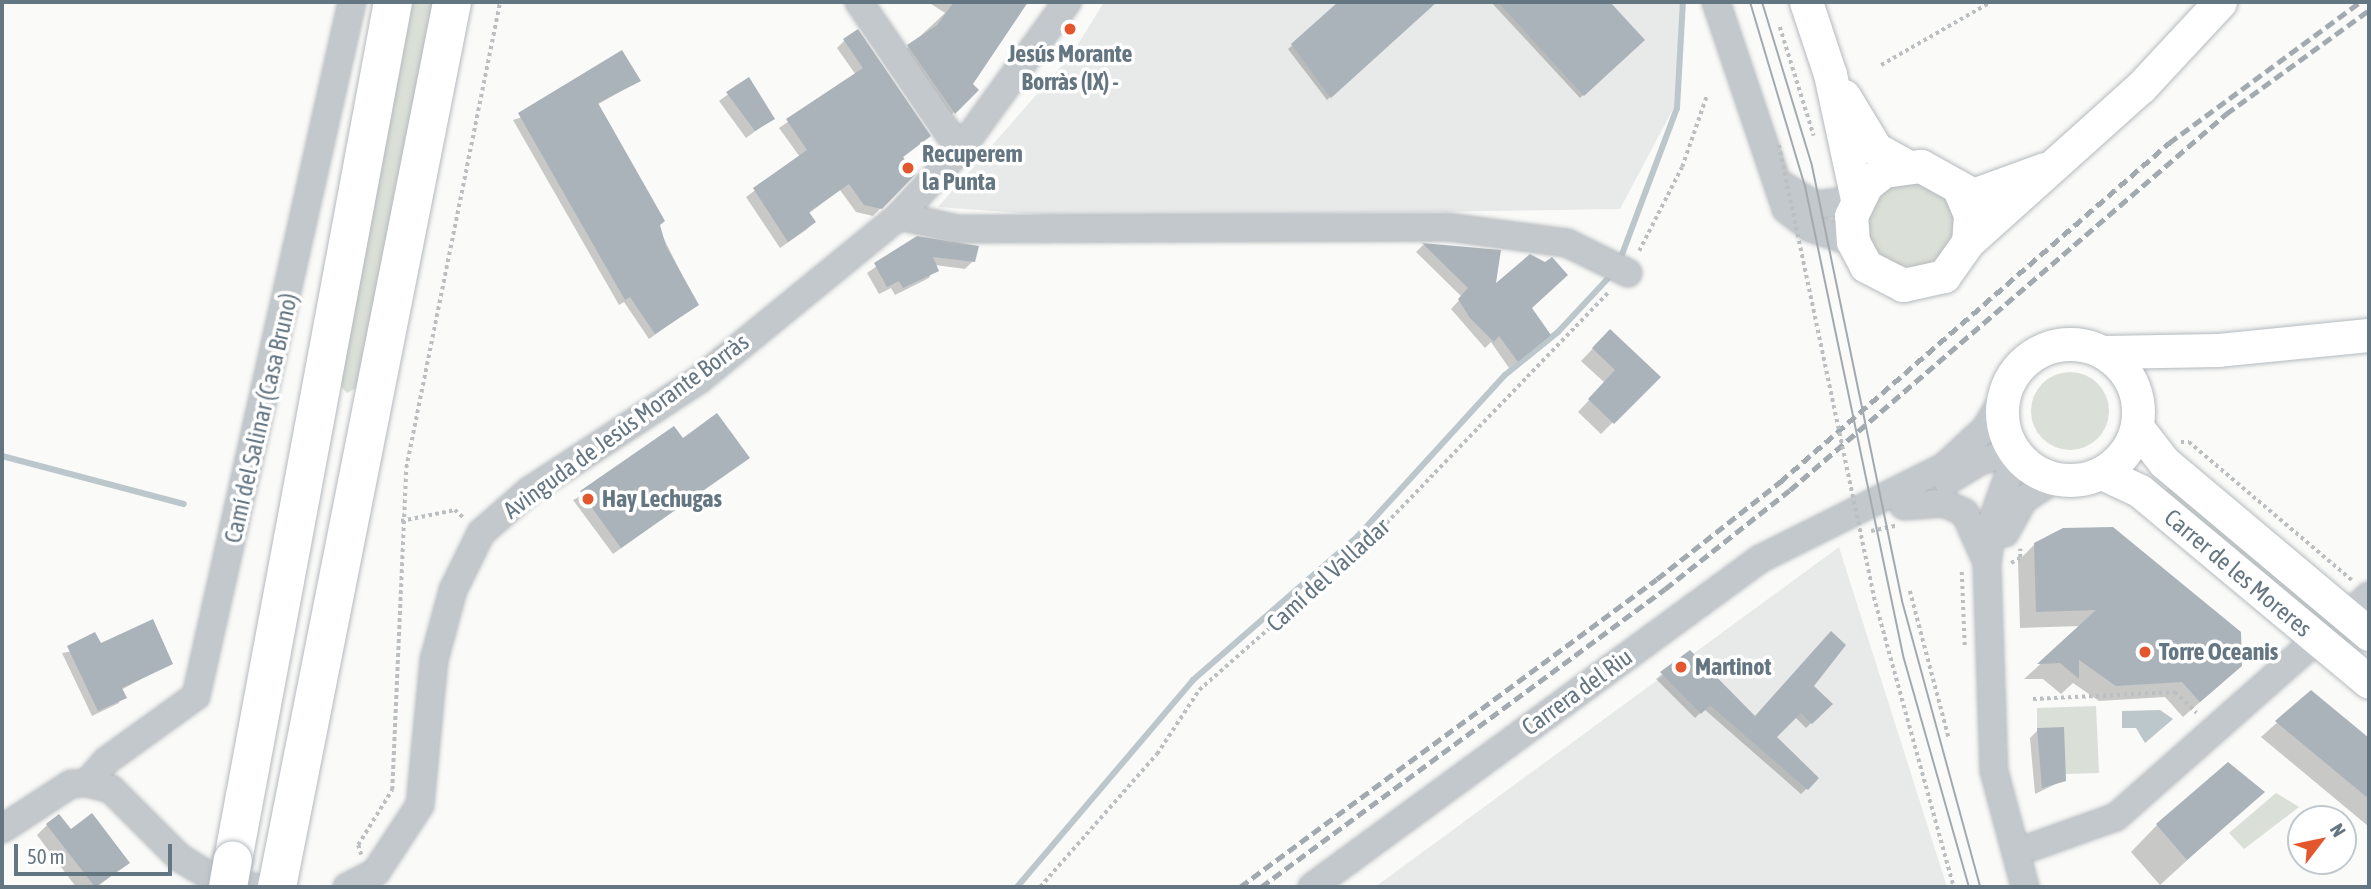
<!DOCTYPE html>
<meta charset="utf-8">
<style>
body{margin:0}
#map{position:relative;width:2371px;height:889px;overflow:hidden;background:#fafaf8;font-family:"Asap Condensed",sans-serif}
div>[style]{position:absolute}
.built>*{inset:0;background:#e8e9e9}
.green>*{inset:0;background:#dadfd7}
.round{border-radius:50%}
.water>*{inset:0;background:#bbc7cb}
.shadow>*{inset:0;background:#0003}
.stream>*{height:6px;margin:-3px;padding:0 3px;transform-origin:3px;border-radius:3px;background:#bbc7cb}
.building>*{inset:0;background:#aab3b9}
.path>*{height:3.5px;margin-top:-1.75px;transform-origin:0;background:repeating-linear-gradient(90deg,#bbbfc2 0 3.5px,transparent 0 7px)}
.roads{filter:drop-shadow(0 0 2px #b5babe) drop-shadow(0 0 2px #b5babe)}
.minor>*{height:26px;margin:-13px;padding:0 13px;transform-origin:13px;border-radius:13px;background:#c3c8cc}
.major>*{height:33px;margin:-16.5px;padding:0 16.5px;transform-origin:16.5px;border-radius:16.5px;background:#fff}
.major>.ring{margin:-16.5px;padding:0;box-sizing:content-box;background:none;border:33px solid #fff;border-radius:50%}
.highway>*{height:38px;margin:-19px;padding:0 19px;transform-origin:19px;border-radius:19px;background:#fff}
.tram>*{height:2px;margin:-1px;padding:0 1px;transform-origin:1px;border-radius:1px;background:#a2aab0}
.rail>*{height:5px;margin-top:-2.5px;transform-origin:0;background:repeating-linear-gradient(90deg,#a2aab0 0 10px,transparent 0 15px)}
.path-bridge>*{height:3.5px;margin-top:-1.75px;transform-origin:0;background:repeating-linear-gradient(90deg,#bbbfc2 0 3.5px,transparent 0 7px)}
.bridges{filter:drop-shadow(0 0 2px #b4b9bd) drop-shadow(0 0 2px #b4b9bd)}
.highway-bridge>*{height:38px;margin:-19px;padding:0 19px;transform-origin:19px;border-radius:19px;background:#fff}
.dots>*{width:19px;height:19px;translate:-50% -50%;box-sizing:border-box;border:4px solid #fff;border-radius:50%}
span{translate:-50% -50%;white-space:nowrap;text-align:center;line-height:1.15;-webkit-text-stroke:7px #fff;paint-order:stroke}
.poi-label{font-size:24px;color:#657683;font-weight:700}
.left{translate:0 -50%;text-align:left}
.street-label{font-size:24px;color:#657683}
.frame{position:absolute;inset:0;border:4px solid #657683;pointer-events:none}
.north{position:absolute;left:2287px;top:805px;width:70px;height:70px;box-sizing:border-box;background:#fff;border:2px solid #c1c8cd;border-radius:50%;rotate:58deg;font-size:19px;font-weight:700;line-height:28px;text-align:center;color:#657683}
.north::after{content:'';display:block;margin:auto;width:24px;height:32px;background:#e4572e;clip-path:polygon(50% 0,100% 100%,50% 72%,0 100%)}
.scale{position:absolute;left:14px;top:844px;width:158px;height:32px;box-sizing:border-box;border:4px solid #657683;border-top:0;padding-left:9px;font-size:21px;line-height:24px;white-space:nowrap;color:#657683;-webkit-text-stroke:5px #fff;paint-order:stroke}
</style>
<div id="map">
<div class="built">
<i style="clip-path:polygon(1104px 2px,1680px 2px,1680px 96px,1620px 209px,1076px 217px,938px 207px,1072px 54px)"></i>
<i style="clip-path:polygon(1839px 547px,1947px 887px,1375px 887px)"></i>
</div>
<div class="green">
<i style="clip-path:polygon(413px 2px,434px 2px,356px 388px,347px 393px,340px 385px)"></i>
<i class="round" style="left:1868px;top:181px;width:86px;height:86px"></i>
<i class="round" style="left:2031px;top:372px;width:78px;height:78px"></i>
<i style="clip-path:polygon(2170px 486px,2353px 638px,2346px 646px,2163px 494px)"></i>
<i style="clip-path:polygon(2096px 706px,2099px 773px,2065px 774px,2037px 728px,2037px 708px)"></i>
<i style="clip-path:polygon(2276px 793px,2299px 807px,2244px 849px,2229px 833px)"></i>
</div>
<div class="water">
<i style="clip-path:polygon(2160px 710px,2173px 719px,2145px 743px,2136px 728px,2122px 728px,2122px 711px)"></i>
</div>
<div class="shadow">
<i style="clip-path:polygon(928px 2px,1026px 2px,971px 84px,976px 90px,946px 120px,901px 54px,945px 13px)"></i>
<i style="clip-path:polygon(1341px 2px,1434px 2px,1327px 100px,1288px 49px)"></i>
<i style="clip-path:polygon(1491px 2px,1608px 2px,1643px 40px,1580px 98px)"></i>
<i style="clip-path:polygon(845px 40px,929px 136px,902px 158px,914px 174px,873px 216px,856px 212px,840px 190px,808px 214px,814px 222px,806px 230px,780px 248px,746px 197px,800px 157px,779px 128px,856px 75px,837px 48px)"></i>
<i style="clip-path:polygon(749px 79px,772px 119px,746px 138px,719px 101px)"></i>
<i style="clip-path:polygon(638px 81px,597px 105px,697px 305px,649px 339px,624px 302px,619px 305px,513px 120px)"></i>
<i style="clip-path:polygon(917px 238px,973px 261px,965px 269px,935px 265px,929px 278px,895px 295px,891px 288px,879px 294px,867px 273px)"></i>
<i style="clip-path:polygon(1423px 245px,1499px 252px,1494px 287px,1530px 308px,1540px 343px,1509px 368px,1491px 342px,1485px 348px,1451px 309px,1462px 297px,1416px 252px)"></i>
<i style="clip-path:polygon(1598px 343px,1658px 377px,1601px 434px,1578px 412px,1605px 383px,1581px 361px)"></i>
<i style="clip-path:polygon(683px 441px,748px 458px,613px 554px,573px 500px)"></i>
<i style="clip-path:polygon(2035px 544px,2223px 682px,2183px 717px,2165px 697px,2099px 701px,2073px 683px,2061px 694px,2043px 679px,2024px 679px,2082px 626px,2020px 628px,2018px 561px)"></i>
<i style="clip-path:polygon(100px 646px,171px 663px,121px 690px,119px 703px,92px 716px,62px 653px)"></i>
<i style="clip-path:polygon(1689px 652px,1755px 718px,1811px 686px,1830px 704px,1806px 728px,1795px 717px,1774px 737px,1817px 779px,1801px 794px,1704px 709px,1695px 718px,1656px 679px)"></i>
<i style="clip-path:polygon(2311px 692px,2369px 741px,2368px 826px,2261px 737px)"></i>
<i style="clip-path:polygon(2038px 730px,2064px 780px,2035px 794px,2030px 738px)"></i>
<i style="clip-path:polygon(2262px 792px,2160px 885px,2131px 852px,2157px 825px)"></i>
<i style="clip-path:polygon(47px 825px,128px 863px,97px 887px,76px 887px,37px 835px)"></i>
</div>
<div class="stream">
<i style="left:1621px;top:257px;width:159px;rotate:-69.4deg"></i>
<i style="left:1677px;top:108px;width:106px;rotate:-86.8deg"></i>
<i style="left:2px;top:456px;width:188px;rotate:14.8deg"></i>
<i style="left:1017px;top:887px;width:272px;rotate:-49.6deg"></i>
<i style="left:1193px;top:680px;width:218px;rotate:-41.1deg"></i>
<i style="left:1357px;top:537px;width:219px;rotate:-47.6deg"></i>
<i style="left:1505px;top:375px;width:68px;rotate:-39.1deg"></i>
<i style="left:1558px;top:332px;width:79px;rotate:-47deg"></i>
</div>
<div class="building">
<i style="clip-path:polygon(954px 2px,1028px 2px,973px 84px,979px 90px,955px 114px,907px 45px,937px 25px)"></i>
<i style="clip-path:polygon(1338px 2px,1437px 2px,1331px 98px,1291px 44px)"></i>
<i style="clip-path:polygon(1498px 2px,1610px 2px,1645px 40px,1584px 96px)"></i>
<i style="clip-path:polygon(858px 29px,931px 136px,903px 157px,916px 174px,882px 209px,864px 205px,849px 184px,809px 212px,816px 222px,788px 242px,753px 188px,807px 150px,786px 119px,863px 68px,843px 39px)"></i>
<i style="clip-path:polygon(622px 50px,641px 81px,598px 103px,665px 221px,660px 225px,666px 246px,699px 305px,655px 334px,630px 297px,625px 300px,518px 113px)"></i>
<i style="clip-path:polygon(749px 77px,775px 119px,755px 131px,726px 92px)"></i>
<i style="clip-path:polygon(917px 236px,979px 246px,975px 262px,933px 257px,939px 271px,903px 288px,899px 281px,887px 287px,874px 263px)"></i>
<i style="clip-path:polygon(1422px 243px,1501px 250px,1496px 283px,1530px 254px,1545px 262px,1552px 257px,1568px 275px,1532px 308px,1551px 335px,1518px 362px,1499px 336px,1494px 342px,1470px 318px,1458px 299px,1468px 288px)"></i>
<i style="clip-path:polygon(1610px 329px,1661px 377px,1614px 424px,1588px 399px,1615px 370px,1592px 348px)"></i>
<i style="clip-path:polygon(717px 413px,750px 458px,621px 548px,580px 491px,674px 426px,683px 438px)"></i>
<i style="clip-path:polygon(2113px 527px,2241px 632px,2242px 666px,2200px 702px,2182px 682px,2116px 686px,2079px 660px,2079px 679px,2060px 663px,2037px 664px,2096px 610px,2036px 612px,2034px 543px,2063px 528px)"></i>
<i style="clip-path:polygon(153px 619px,173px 664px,122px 688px,127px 698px,98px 711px,67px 646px,95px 632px,101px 643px)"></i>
<i style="clip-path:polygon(1831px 631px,1846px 645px,1814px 686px,1833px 704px,1812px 724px,1801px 713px,1777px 737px,1819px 778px,1808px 790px,1710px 705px,1701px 714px,1660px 672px,1690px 650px,1755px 716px)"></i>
<i style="clip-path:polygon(2311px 690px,2369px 738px,2369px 799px,2275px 721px)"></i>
<i style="clip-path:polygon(2064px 727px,2066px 781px,2042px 788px,2037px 728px)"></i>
<i style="clip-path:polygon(2228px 762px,2265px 792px,2187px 860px,2156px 824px)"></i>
<i style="clip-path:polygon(92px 813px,130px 863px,95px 887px,46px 824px,59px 814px,71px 829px)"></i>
</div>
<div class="path">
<i style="left:1780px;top:27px;width:114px;rotate:72.7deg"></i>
<i style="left:1881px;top:65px;width:127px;rotate:-29.8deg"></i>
<i style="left:1639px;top:251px;width:94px;rotate:-62.9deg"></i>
<i style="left:1682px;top:167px;width:76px;rotate:-70.9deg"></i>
<i style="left:2181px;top:442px;width:8px"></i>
<i style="left:2189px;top:442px;width:215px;rotate:40.3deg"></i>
<i style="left:401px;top:521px;width:55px;rotate:-11.5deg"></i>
<i style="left:455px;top:510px;width:13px;rotate:42deg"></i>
<i style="left:1871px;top:531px;width:25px;rotate:-12deg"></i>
<i style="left:2011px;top:563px;width:10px;rotate:-29deg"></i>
<i style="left:2020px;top:558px;width:9px;rotate:-90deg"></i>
<i style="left:1962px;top:572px;width:76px;rotate:87.7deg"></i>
<i style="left:1910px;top:591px;width:153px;rotate:75.2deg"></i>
<i style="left:1874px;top:597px;width:301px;rotate:74.6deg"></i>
<i style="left:2033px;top:699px;width:142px;rotate:-2.8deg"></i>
<i style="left:2175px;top:692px;width:30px;rotate:44deg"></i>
<i style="left:361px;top:855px;width:10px;rotate:-107deg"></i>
<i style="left:358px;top:845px;width:65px;rotate:-58.3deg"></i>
<i style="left:392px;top:790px;width:322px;rotate:-87.5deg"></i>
<i style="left:406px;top:468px;width:475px;rotate:-78.6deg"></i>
<i style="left:1040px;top:887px;width:177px;rotate:-48.7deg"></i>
<i style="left:1157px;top:754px;width:77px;rotate:-56.7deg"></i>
<i style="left:1199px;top:690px;width:230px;rotate:-41.3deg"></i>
<i style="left:1372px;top:538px;width:343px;rotate:-46.1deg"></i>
</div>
<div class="roads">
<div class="minor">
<i style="left:859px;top:2px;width:179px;rotate:55.7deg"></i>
<i style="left:1716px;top:2px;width:219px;rotate:71.3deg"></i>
<i style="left:1786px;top:209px;width:31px;rotate:38deg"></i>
<i style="left:1810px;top:228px;width:45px;rotate:18deg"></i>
<i style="left:1777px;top:182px;width:44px;rotate:31.2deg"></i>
<i style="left:1815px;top:205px;width:41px;rotate:-7deg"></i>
<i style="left:899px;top:216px;width:60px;rotate:12.4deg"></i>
<i style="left:958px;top:229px;width:489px;rotate:-0.2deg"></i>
<i style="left:1447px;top:227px;width:121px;rotate:7.6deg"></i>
<i style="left:1567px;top:243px;width:68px;rotate:26.2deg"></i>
<i style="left:2016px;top:455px;width:68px;rotate:109.8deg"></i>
<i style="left:1993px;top:519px;width:45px;rotate:97.6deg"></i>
<i style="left:1987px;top:564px;width:207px;rotate:88.1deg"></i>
<i style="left:1994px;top:771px;width:120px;rotate:75deg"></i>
<i style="left:1947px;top:481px;width:39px;rotate:-31deg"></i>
<i style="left:1980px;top:461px;width:36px;rotate:-14deg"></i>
<i style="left:1904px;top:506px;width:40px;rotate:-4.3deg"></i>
<i style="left:1944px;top:503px;width:23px;rotate:25deg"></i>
<i style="left:1965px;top:513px;width:49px;rotate:66deg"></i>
<i style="left:2005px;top:533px;width:39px;rotate:-61deg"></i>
<i style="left:2024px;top:499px;width:37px;rotate:-33deg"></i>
<i style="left:2348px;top:616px;width:29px;rotate:-44deg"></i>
<i style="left:87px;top:783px;width:29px;rotate:-49deg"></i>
<i style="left:106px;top:761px;width:111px;rotate:-35.8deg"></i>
<i style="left:196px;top:696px;width:711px;rotate:-77.33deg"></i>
<i style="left:2px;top:829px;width:82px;rotate:-33.1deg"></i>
<i style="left:71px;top:784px;width:16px;rotate:-4deg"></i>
<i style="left:87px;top:783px;width:25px;rotate:14deg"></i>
<i style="left:111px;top:789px;width:98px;rotate:45deg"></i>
<i style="left:180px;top:858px;width:35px;rotate:31deg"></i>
<i style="left:210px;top:876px;width:44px;rotate:14.3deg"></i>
<i style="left:2032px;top:847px;width:89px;rotate:-19.7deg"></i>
<i style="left:2116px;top:817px;width:268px;rotate:-41.5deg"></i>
<i style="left:347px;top:887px;width:33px;rotate:-27deg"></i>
<i style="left:376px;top:872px;width:80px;rotate:-56.7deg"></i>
<i style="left:420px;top:805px;width:146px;rotate:-84.5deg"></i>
<i style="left:434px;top:660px;width:73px;rotate:-74.8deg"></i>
<i style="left:453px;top:590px;width:64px;rotate:-63.8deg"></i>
<i style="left:481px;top:533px;width:64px;rotate:-41.2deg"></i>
<i style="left:529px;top:491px;width:204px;rotate:-33.2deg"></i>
<i style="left:700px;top:379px;width:257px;rotate:-39.3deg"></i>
<i style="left:899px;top:216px;width:90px;rotate:-47.3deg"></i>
<i style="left:960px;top:150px;width:183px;rotate:-54.1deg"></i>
<i style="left:1312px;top:887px;width:555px;rotate:-36.21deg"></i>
<i style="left:1760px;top:559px;width:206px;rotate:-26.6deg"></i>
<i style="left:1944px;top:467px;width:57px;rotate:-42.9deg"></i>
<i style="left:1986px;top:428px;width:32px;rotate:-60deg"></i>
</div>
<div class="major">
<i style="left:1806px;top:2px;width:76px;rotate:71.6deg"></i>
<i style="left:1830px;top:74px;width:128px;rotate:77.8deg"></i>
<i style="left:1844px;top:96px;width:62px;rotate:58.9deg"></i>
<i style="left:1876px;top:149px;width:33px;rotate:29deg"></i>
<i style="left:1960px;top:191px;width:26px;rotate:67deg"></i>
<i style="left:1970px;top:215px;width:27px;rotate:94deg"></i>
<i style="left:1968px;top:242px;width:42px;rotate:125.2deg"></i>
<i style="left:1944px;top:276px;width:42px;rotate:167.6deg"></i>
<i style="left:1903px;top:285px;width:42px;rotate:-152.8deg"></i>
<i style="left:1866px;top:266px;width:27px;rotate:-118deg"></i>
<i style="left:1853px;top:242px;width:26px;rotate:-94deg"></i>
<i style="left:1851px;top:216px;width:34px;rotate:-64deg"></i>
<i style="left:1866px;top:185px;width:23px;rotate:-38deg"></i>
<i style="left:1884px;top:171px;width:37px;rotate:-8deg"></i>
<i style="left:1921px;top:166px;width:60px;rotate:29.1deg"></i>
<i style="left:1973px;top:195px;width:76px;rotate:-20.1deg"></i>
<i style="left:1968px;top:242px;width:232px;rotate:-41.9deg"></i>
<i style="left:2141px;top:87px;width:116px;rotate:-47.1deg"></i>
<i class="ring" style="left:2002px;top:344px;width:103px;height:103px"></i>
<i style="left:2104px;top:352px;width:114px;rotate:-1deg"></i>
<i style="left:2218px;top:350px;width:152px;rotate:-5.7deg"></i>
<i style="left:2137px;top:427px;width:44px;rotate:52.4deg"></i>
<i style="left:2164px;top:462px;width:268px;rotate:40deg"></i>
<i style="left:2102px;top:473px;width:42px;rotate:25.3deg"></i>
<i style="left:2140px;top:491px;width:298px;rotate:39.8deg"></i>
</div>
<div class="highway">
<i style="left:233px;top:860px;width:873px;rotate:-79.44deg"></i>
<i style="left:277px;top:887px;width:902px;rotate:-78.81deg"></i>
</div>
</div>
<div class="tram">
<i style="left:1750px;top:2px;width:192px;rotate:73.4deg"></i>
<i style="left:1805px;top:186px;width:483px;rotate:78.2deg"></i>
<i style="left:1904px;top:659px;width:237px;rotate:74.1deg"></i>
<i style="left:1762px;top:2px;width:171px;rotate:73deg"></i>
<i style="left:1812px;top:166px;width:444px;rotate:78.3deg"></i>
<i style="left:1902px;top:601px;width:296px;rotate:74.7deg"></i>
</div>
<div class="rail">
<i style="left:1240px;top:887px;width:518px;rotate:-36.45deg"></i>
<i style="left:1657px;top:579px;width:157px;rotate:-38.3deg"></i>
<i style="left:1780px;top:482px;width:516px;rotate:-41.07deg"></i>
<i style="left:2169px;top:143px;width:237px;rotate:-36.4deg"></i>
<i style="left:1261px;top:887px;width:502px;rotate:-36.41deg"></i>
<i style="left:1665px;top:589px;width:159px;rotate:-38.4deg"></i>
<i style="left:1790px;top:490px;width:576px;rotate:-40.77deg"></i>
<i style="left:2226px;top:114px;width:177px;rotate:-36deg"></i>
</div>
<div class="path-bridge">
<i style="left:1779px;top:145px;width:462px;rotate:78.1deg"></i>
</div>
<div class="bridges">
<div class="highway-bridge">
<i style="left:228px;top:887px;width:27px;rotate:-80deg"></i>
</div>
</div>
<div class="dots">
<i style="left:1070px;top:29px;background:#e4572e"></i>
<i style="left:908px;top:168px;background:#e4572e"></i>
<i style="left:588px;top:499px;background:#e4572e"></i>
<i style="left:2145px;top:652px;background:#e4572e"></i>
<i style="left:1681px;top:667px;background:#e4572e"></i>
</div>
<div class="poi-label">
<span style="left:1070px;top:68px">Jesús Morante<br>Borràs (IX) -</span>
<span class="left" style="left:922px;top:168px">Recuperem<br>la Punta</span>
<span class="left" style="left:602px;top:499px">Hay Lechugas</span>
<span class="left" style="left:2159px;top:652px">Torre Oceanis</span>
<span class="left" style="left:1695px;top:667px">Martinot</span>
</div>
<div class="street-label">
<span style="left:261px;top:418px;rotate:-77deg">Camí del Salinar (Casa Bruno)</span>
<span style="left:626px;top:426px;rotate:-36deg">Avinguda de Jesús Morante Borràs</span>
<span style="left:2238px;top:573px;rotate:40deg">Carrer de les Moreres</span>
<span style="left:1328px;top:575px;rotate:-42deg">Camí del Valladar</span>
<span style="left:1577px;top:692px;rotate:-36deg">Carrera del Riu</span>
</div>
<div class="frame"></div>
<div class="north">N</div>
<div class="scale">50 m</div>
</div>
